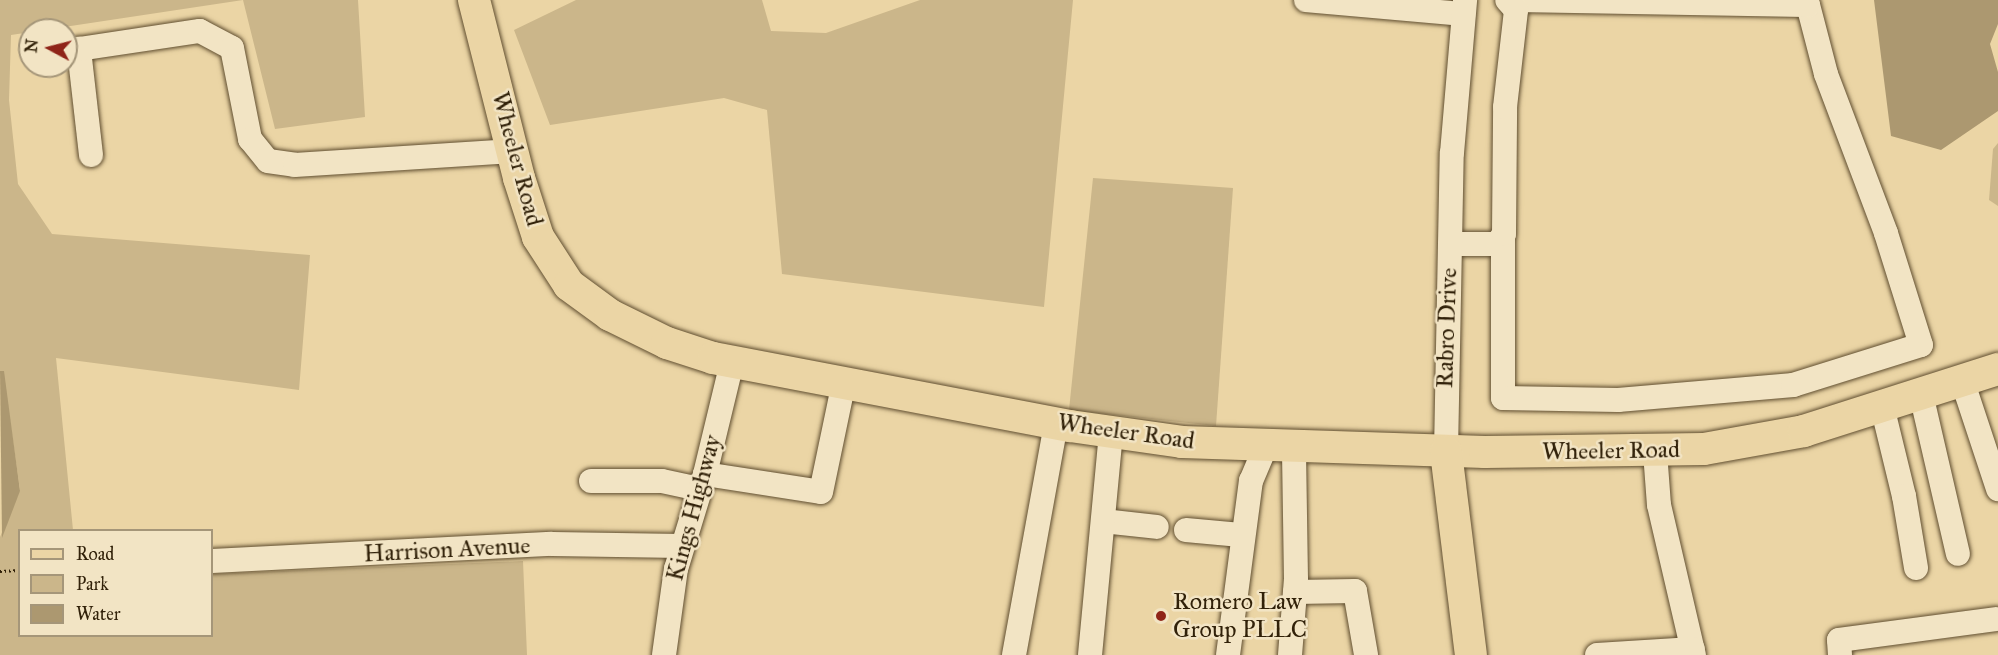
<!DOCTYPE html>
<style>
body{margin:0}
#map{position:relative;width:1998px;height:655px;overflow:hidden;background:#ebd5a5;font-family:"IM FELL Great Primer",serif}
div>[style]{position:absolute}
.green>*{inset:0;background:#cbb68a}
.water>*{inset:0;background:#ac9870}
.path>*{height:3px;margin-top:-1.5px;transform-origin:0;background:repeating-linear-gradient(90deg,#312109 0 1.5px,transparent 0 4.5px)}
.roads{filter:drop-shadow(0 0 2px #604e30) drop-shadow(0 0 2px #604e30)}
.minor>*{height:24px;margin:-12px;padding:0 12px;transform-origin:12px;border-radius:12px;background:#f2e4c4}
.major>*{height:32px;margin:-16px;padding:0 16px;transform-origin:16px;border-radius:16px;background:#ebd5a5}
.dots>*{width:16px;height:16px;translate:-50% -50%;box-sizing:border-box;border:3px solid #f2e4c4;border-radius:50%}
span{translate:-50% -50%;white-space:nowrap;text-align:center;line-height:1.15;-webkit-text-stroke:5px #f2e4c4;paint-order:stroke}
.street-label{font-size:24px;color:#312109}
.poi-label{font-size:24px;color:#312109}
.left{translate:0 -50%;text-align:left}
.legend{position:absolute;left:18px;top:529px;width:195px;height:108px;box-sizing:border-box;background:#f2e4c4;border:2px solid #a59679;margin:0;padding:8px 10px;list-style:none;font-size:18px;color:#312109}
.legend li{display:flex;align-items:center;gap:12px;height:30px}
.legend b{width:30px;border:2px solid #a59679}
.north{position:absolute;left:18px;top:18px;width:60px;height:60px;box-sizing:border-box;background:#f2e4c4;border:2px solid #a59679;border-radius:50%;rotate:277deg;font-size:16px;font-weight:700;line-height:24px;text-align:center;color:#312109}
.north::after{content:'';display:block;margin:auto;width:21px;height:27px;background:#8f2418;clip-path:polygon(50% 0,100% 100%,50% 72%,0 100%)}
</style>
<div id="map">
<div class="green">
<i style="clip-path:polygon(0 0,358px 0,365px 117px,275px 129px,243px 0,11px 35px,9px 100px,18px 184px,52px 234px,310px 255px,299px 390px,56px 358px,73px 530px,20px 530px,20px 636px,212px 636px,212px 574px,523px 561px,527px 655px,0 655px,0 537px,20px 490px,3px 371px,0 371px)"></i>
<i style="clip-path:polygon(576px 0,762px 0,771px 31px,826px 33px,920px 0,1073px 0,1044px 307px,782px 274px,767px 110px,724px 98px,550px 125px,514px 30px)"></i>
<i style="clip-path:polygon(1998px 143px,1998px 206px,1989px 200px,1993px 149px)"></i>
<i style="clip-path:polygon(1093px 178px,1233px 188px,1216px 426px,1069px 410px)"></i>
</div>
<div class="water">
<i style="clip-path:polygon(1874px 0,1998px 0,1998px 24px,1990px 44px,1998px 72px,1998px 111px,1941px 150px,1891px 136px)"></i>
<i style="clip-path:polygon(0 371px,4px 371px,20px 491px,2px 538px)"></i>
</div>
<div class="path">
<i style="left:0;top:571px;width:20px;rotate:-3deg"></i>
</div>
<div class="roads">
<div class="minor">
<i style="left:1306px;top:0;width:158px;rotate:5.1deg"></i>
<i style="left:91px;top:155px;width:107px;rotate:-96.5deg"></i>
<i style="left:79px;top:49px;width:122px;rotate:-8.5deg"></i>
<i style="left:200px;top:31px;width:36px;rotate:28deg"></i>
<i style="left:232px;top:48px;width:93px;rotate:78.8deg"></i>
<i style="left:250px;top:139px;width:28px;rotate:51deg"></i>
<i style="left:268px;top:161px;width:27px;rotate:8deg"></i>
<i style="left:295px;top:165px;width:218px;rotate:-3.7deg"></i>
<i style="left:1503px;top:239px;width:159px;rotate:90deg"></i>
<i style="left:1503px;top:398px;width:115px;rotate:1deg"></i>
<i style="left:1618px;top:400px;width:176px;rotate:-4.9deg"></i>
<i style="left:1793px;top:385px;width:134px;rotate:-17.4deg"></i>
<i style="left:1921px;top:345px;width:117px;rotate:-107.4deg"></i>
<i style="left:1886px;top:233px;width:170px;rotate:-110.7deg"></i>
<i style="left:1826px;top:74px;width:71px;rotate:-104.6deg"></i>
<i style="left:1808px;top:5px;width:294px;rotate:-179deg"></i>
<i style="left:1450px;top:244px;width:47px"></i>
<i style="left:1497px;top:244px;width:12px;rotate:-55deg"></i>
<i style="left:1504px;top:234px;width:127px;rotate:-89.5deg"></i>
<i style="left:1505px;top:107px;width:98px;rotate:-83.5deg"></i>
<i style="left:1516px;top:10px;width:13px;rotate:-132deg"></i>
<i style="left:1962px;top:380px;width:115px;rotate:71.7deg"></i>
<i style="left:1921px;top:394px;width:164px;rotate:77deg"></i>
<i style="left:1882px;top:406px;width:93px;rotate:76.3deg"></i>
<i style="left:1904px;top:496px;width:73px;rotate:80.5deg"></i>
<i style="left:1446px;top:452px;width:299px;rotate:-88.9deg"></i>
<i style="left:1452px;top:153px;width:154px;rotate:-85.1deg"></i>
<i style="left:1655px;top:452px;width:53px;rotate:85.7deg"></i>
<i style="left:1659px;top:505px;width:154px;rotate:76.9deg"></i>
<i style="left:705px;top:474px;width:117px;rotate:8.8deg"></i>
<i style="left:821px;top:492px;width:112px;rotate:-78.2deg"></i>
<i style="left:591px;top:481px;width:71px"></i>
<i style="left:662px;top:481px;width:38px;rotate:12deg"></i>
<i style="left:1103px;top:521px;width:54px;rotate:6.3deg"></i>
<i style="left:1186px;top:530px;width:55px;rotate:5.2deg"></i>
<i style="left:212px;top:561px;width:340px;rotate:-2.9deg"></i>
<i style="left:552px;top:544px;width:130px;rotate:0.9deg"></i>
<i style="left:1295px;top:592px;width:60px;rotate:-1deg"></i>
<i style="left:1355px;top:591px;width:65px;rotate:80.2deg"></i>
<i style="left:664px;top:655px;width:87px;rotate:-82.1deg"></i>
<i style="left:676px;top:569px;width:99px;rotate:-73deg"></i>
<i style="left:705px;top:474px;width:115px;rotate:-76.4deg"></i>
<i style="left:1014px;top:655px;width:236px;rotate:-79.7deg"></i>
<i style="left:1090px;top:655px;width:224px;rotate:-84.6deg"></i>
<i style="left:1228px;top:655px;width:176px;rotate:-82.5deg"></i>
<i style="left:1251px;top:481px;width:38px;rotate:-67deg"></i>
<i style="left:1290px;top:655px;width:76px;rotate:-85.5deg"></i>
<i style="left:1296px;top:579px;width:132px;rotate:-90.9deg"></i>
<i style="left:1597px;top:655px;width:96px;rotate:-3.6deg"></i>
<i style="left:1840px;top:655px;width:15px;rotate:-94deg"></i>
<i style="left:1839px;top:640px;width:158px;rotate:-7.6deg"></i>
</div>
<div class="major">
<i style="left:474px;top:0;width:184px;rotate:75.8deg"></i>
<i style="left:519px;top:178px;width:62px;rotate:72.1deg"></i>
<i style="left:538px;top:237px;width:57px;rotate:57.1deg"></i>
<i style="left:569px;top:285px;width:51px;rotate:36.2deg"></i>
<i style="left:610px;top:315px;width:64px;rotate:26.2deg"></i>
<i style="left:667px;top:343px;width:48px;rotate:18.1deg"></i>
<i style="left:713px;top:358px;width:363px;rotate:10.8deg"></i>
<i style="left:1070px;top:426px;width:113px;rotate:8.1deg"></i>
<i style="left:1182px;top:442px;width:303px;rotate:1.9deg"></i>
<i style="left:1485px;top:452px;width:219px;rotate:-0.8deg"></i>
<i style="left:1704px;top:449px;width:102px;rotate:-10.2deg"></i>
<i style="left:1804px;top:431px;width:204px;rotate:-17.7deg"></i>
<i style="left:1446px;top:452px;width:205px;rotate:83deg"></i>
</div>
</div>
<div class="dots">
<i style="left:1161px;top:616px;background:#8f2418"></i>
</div>
<div class="street-label">
<span style="left:517px;top:159px;rotate:75deg">Wheeler Road</span>
<span style="left:1447px;top:328px;rotate:-88deg">Rabro Drive</span>
<span style="left:1126px;top:432px;rotate:8deg">Wheeler Road</span>
<span style="left:1611px;top:451px;rotate:-1deg">Wheeler Road</span>
<span style="left:694px;top:508px;rotate:-75deg">Kings Highway</span>
<span style="left:447px;top:550px;rotate:-3deg">Harrison Avenue</span>
</div>
<div class="poi-label">
<span class="left" style="left:1173px;top:616px">Romero Law<br>Group PLLC</span>
</div>
<ul class="legend">
<li><b style="height:8px;background:#ebd5a5"></b>Road</li>
<li><b style="height:16px;background:#cbb68a"></b>Park</li>
<li><b style="height:16px;background:#ac9870"></b>Water</li>
</ul>
<div class="north">N</div>
</div>
